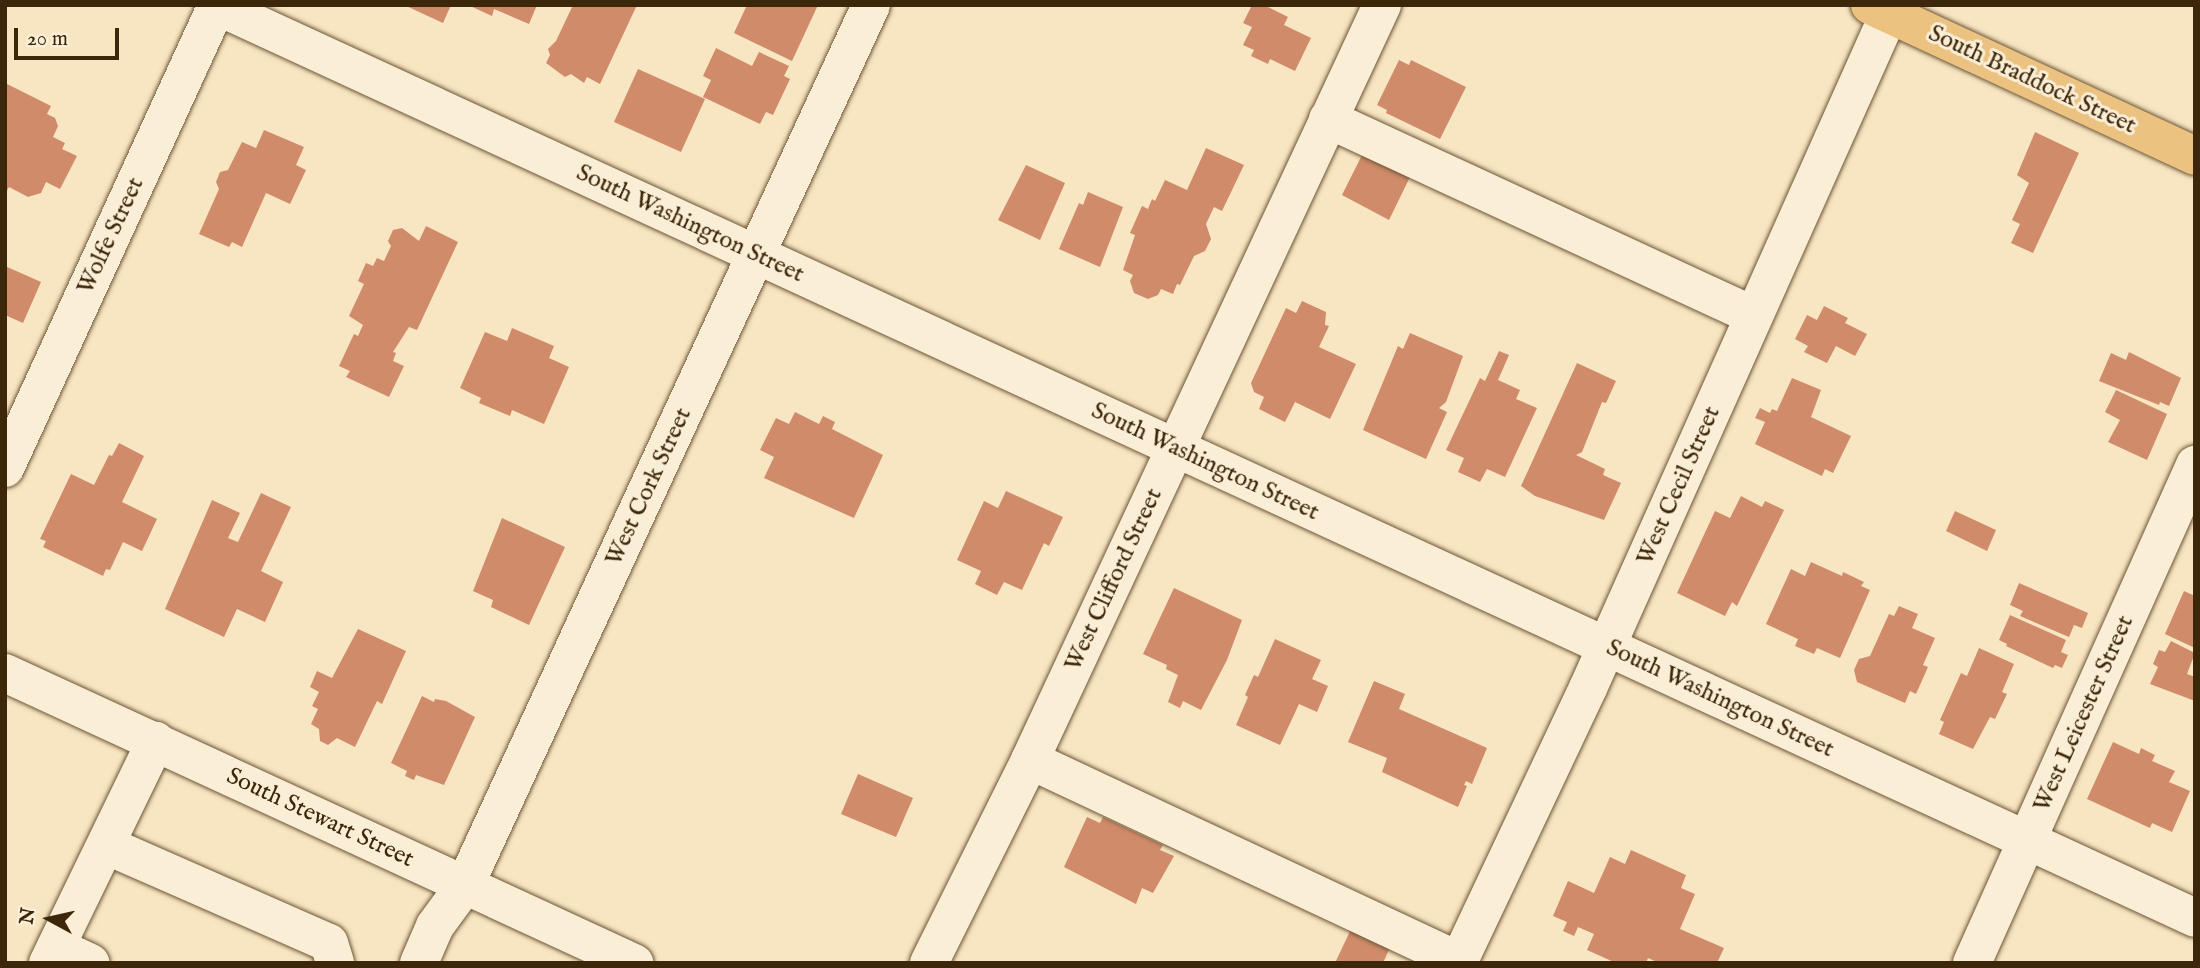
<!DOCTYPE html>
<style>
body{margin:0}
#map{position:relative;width:2200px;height:968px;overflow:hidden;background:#f8e5c1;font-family:"IM FELL English",serif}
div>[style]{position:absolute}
.building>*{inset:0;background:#d08b6a}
.roads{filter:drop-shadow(0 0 2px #6c5638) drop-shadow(0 0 2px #6c5638)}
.minor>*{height:38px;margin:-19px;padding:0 19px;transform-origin:19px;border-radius:19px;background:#faeed7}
.major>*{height:38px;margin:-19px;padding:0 19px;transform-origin:19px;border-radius:19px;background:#ecc280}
span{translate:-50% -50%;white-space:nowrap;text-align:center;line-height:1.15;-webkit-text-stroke:6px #faeed7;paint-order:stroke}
.street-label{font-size:24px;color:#3d270b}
.frame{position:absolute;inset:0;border:7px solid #3d270b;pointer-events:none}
.north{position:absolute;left:14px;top:884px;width:70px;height:70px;-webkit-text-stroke:5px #faeed7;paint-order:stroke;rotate:278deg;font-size:19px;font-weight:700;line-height:28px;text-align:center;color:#3d270b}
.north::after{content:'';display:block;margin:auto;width:24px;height:32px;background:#3d270b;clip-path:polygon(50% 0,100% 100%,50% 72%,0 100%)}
.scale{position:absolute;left:14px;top:28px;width:105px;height:32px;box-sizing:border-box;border:4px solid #3d270b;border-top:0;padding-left:9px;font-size:21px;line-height:24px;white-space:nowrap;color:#3d270b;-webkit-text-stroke:5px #faeed7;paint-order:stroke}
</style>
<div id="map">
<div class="building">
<i style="clip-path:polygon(404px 5px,451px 5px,443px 23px)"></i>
<i style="clip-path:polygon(468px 5px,537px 5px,529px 24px,494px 9px,492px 16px)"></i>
<i style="clip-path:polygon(573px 5px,637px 5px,600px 84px,587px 77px,584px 83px,571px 74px,565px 77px,546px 63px,550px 55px,548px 49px,556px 41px)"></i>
<i style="clip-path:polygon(747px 5px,818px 5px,792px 61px,734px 33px)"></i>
<i style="clip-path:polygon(1252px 5px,1264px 5px,1288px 17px,1284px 25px,1311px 38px,1295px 71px,1270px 59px,1268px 64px,1251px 56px,1254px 50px,1243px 45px,1252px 27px,1243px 23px)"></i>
<i style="clip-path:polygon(716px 48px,752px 66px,759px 52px,789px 66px,784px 76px,790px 79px,773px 115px,766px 112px,760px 124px,703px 97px,711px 80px,703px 76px)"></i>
<i style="clip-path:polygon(1399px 60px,1409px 65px,1411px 60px,1466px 87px,1440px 139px,1386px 113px,1387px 110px,1377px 105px)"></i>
<i style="clip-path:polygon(638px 69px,705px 99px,681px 152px,614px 122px)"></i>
<i style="clip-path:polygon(7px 84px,51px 106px,47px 114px,55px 118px,58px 126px,53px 137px,65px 143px,62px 149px,77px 156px,60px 189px,46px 182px,41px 193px,28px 197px,9px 187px,5px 194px)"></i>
<i style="clip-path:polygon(264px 130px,304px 147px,296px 165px,306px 170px,290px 204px,266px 193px,242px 247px,232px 242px,229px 247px,199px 234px,219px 189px,216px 182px,220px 172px,228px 170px,242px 142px,256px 148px)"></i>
<i style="clip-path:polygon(2035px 132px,2079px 153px,2033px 253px,2011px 243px,2020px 224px,2012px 220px,2029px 183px,2017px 175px)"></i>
<i style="clip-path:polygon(1366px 147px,1411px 175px,1389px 220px,1342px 195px)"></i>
<i style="clip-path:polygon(1206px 148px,1244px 165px,1222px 211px,1214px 207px,1206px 224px,1211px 239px,1205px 251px,1194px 256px,1180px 285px,1177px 284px,1173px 294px,1161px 289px,1158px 295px,1148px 299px,1134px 293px,1130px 281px,1133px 275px,1123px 270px,1135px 235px,1130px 233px,1142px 206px,1148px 209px,1152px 199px,1155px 201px,1165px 180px,1187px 190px)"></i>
<i style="clip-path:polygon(1026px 165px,1065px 183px,1040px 240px,998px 220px)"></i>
<i style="clip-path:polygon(1088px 192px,1123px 207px,1100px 267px,1059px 249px,1079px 203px,1083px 205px)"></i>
<i style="clip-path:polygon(426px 226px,458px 242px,417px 330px,409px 327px,393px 352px,396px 353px,393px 361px,404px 366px,389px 397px,346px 377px,350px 371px,339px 366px,354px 334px,358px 336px,363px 325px,349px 316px,364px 284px,358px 281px,366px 263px,373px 266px,377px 258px,384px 261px,391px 246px,388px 241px,393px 230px,402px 228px,419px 241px)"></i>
<i style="clip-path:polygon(5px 266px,41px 282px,23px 323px,5px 315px)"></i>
<i style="clip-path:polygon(1302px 301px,1326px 312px,1325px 325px,1329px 326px,1319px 347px,1356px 364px,1330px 419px,1295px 402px,1285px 422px,1259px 409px,1264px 397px,1254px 392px,1251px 383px,1286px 308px,1296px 313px)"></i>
<i style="clip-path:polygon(1824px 306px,1848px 318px,1845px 323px,1867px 334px,1855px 356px,1836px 346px,1827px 363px,1804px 352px,1808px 346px,1795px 339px,1807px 315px,1817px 320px)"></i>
<i style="clip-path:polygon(512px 328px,554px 346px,549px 358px,569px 367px,544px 424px,512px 410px,510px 416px,479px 403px,481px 398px,460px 388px,485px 332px,507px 341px)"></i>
<i style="clip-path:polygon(1410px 333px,1463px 356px,1446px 402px,1439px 408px,1447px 412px,1426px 459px,1363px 430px,1398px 346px,1403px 349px)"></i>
<i style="clip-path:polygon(1499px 351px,1509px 355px,1498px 380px,1520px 390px,1516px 399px,1537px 408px,1505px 477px,1487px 469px,1480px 482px,1458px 472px,1464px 458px,1446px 450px,1480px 378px,1485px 381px)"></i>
<i style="clip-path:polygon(2129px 352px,2181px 378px,2169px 406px,2160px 402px,2159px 405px,2099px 381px,2111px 353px,2126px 360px)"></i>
<i style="clip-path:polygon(1577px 363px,1616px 381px,1606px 403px,1602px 402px,1582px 452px,1576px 455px,1605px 469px,1603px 475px,1621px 483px,1604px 520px,1535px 496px,1521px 486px)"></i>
<i style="clip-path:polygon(1792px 378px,1821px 390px,1811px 417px,1851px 436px,1833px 473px,1825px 469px,1822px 476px,1755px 444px,1765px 422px,1755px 418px,1760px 408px,1770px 413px,1772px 409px,1777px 411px)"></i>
<i style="clip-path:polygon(2116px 390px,2167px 414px,2147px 460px,2108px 442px,2120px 420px,2105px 412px)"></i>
<i style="clip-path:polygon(795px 412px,819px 424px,823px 416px,835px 422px,832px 429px,883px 455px,854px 518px,764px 478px,774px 457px,760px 450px,776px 418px,789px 424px)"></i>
<i style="clip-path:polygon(119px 443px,144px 456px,122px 502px,157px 519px,142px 551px,123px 542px,110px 570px,106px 569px,103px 576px,43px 547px,46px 541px,40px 539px,71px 474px,94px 485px,109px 455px,112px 456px)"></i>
<i style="clip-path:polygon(1006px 491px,1063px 517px,1049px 546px,1044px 543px,1022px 590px,1004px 582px,997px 595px,975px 584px,981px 571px,957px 560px,984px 501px,998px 508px)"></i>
<i style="clip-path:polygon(261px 493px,291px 507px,261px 571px,283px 582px,265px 622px,237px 609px,224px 637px,165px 609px,212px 500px,240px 513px,228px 538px,238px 542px)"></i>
<i style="clip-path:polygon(1741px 496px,1762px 507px,1765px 501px,1784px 510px,1737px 606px,1732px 602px,1725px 616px,1677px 593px,1715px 511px,1730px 518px)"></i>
<i style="clip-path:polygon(1955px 511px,1996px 530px,1987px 551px,1946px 531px)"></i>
<i style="clip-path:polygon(502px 518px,565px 547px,529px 625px,491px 607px,493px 600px,473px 591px)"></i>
<i style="clip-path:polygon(1811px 562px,1842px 576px,1843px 572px,1864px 582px,1861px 586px,1870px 590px,1840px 658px,1817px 648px,1814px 654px,1795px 646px,1798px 639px,1766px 624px,1791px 569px,1805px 576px)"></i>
<i style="clip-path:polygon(2019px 583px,2088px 613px,2082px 628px,2074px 625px,2069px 637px,2020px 616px,2023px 611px,2010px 605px)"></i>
<i style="clip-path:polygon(1174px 588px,1242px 620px,1227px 660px,1201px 710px,1183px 701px,1180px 708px,1168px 702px,1178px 675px,1166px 669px,1167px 665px,1143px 654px)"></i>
<i style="clip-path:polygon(2184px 591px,2195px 596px,2195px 648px,2165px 634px)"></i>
<i style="clip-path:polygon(1899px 606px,1918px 614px,1912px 628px,1935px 638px,1923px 665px,1928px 667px,1916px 694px,1910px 691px,1905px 703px,1857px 682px,1854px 670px,1859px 659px,1870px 656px,1889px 614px,1894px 616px)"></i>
<i style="clip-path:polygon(2010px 615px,2066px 640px,2061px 652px,2068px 655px,2062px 668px,2055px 665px,2053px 668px,2006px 646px,2007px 644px,1999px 640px)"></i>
<i style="clip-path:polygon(358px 629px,406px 651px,382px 704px,377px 701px,355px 747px,337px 738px,328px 745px,320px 741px,319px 729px,311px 724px,318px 709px,312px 706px,319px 692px,310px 687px,317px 671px,332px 678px)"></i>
<i style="clip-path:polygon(1275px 639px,1321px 660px,1312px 679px,1328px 686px,1317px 712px,1299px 704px,1280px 745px,1236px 725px,1248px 697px,1245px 695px,1254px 675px,1258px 677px)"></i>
<i style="clip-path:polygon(2171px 641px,2195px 653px,2187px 674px,2195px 677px,2195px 701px,2150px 684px,2158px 667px,2153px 664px,2159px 650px,2165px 652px)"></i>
<i style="clip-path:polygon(1979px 648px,2014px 664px,2002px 692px,2007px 694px,1995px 719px,1990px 717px,1973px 749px,1939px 734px,1944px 722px,1940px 720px,1961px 673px,1967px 676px)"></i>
<i style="clip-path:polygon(1374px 681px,1405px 694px,1399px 709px,1487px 748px,1472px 784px,1466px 781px,1464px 785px,1467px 786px,1458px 807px,1382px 772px,1387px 758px,1348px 742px)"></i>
<i style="clip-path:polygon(422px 696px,434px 702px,435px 699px,446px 701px,475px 717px,444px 785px,416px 775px,414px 780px,405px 776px,407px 771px,391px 763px)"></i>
<i style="clip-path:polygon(2113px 742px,2139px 754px,2141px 748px,2155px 755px,2152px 761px,2175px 771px,2169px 782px,2190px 791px,2172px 832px,2152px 823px,2150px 828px,2087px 799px)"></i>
<i style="clip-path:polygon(858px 774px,913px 798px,896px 837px,841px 814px)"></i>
<i style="clip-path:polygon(1087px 817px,1100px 823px,1103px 817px,1163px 845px,1160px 850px,1174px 856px,1153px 893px,1142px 888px,1136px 904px,1064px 867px)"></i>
<i style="clip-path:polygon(1631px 850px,1686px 875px,1681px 888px,1695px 894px,1680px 929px,1724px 948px,1717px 963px,1659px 963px,1648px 958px,1646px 963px,1616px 963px,1587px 950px,1594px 934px,1578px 927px,1574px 936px,1563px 931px,1567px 922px,1553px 916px,1568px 881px,1594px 893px,1610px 857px,1625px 864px)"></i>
<i style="clip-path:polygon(1352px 927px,1391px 945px,1383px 963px,1335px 963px)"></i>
</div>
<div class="roads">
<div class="minor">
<i style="left:215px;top:5px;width:2180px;rotate:24.75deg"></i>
<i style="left:1328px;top:119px;width:469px;rotate:24.8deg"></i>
<i style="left:5px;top:468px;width:509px;rotate:-65.4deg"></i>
<i style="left:5px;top:673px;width:693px;rotate:24.75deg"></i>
<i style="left:1030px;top:760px;width:474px;rotate:25.1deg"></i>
<i style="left:108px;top:846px;width:241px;rotate:23.7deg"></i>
<i style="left:329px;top:943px;width:21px;rotate:73deg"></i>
<i style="left:56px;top:947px;width:38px;rotate:25deg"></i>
<i style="left:48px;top:963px;width:247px;rotate:-64.1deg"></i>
<i style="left:419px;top:963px;width:40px;rotate:-66.6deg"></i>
<i style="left:435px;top:926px;width:51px;rotate:-53.8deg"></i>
<i style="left:465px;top:885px;width:969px;rotate:-65.23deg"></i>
<i style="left:929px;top:963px;width:227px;rotate:-63.5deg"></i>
<i style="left:1030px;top:760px;width:833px;rotate:-65deg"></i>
<i style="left:1458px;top:963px;width:304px;rotate:-64.7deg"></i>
<i style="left:1588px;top:688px;width:748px;rotate:-65.94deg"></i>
<i style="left:1972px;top:963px;width:546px;rotate:-65.88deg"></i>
</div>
<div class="major">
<i style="left:1870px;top:5px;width:358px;rotate:24.9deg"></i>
</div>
</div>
<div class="street-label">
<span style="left:2032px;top:80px;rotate:25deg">South Braddock Street</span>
<span style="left:690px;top:224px;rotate:25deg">South Washington Street</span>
<span style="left:111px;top:236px;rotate:-65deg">Wolfe Street</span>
<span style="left:1205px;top:462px;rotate:25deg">South Washington Street</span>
<span style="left:1679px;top:486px;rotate:-66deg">West Cecil Street</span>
<span style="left:649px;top:487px;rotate:-65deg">West Cork Street</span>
<span style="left:1114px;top:580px;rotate:-65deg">West Clifford Street</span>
<span style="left:1720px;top:699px;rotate:25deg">South Washington Street</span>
<span style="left:2084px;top:714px;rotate:-66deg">West Leicester Street</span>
<span style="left:320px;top:818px;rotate:25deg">South Stewart Street</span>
</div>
<div class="frame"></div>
<div class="north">N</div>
<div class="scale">20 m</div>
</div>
